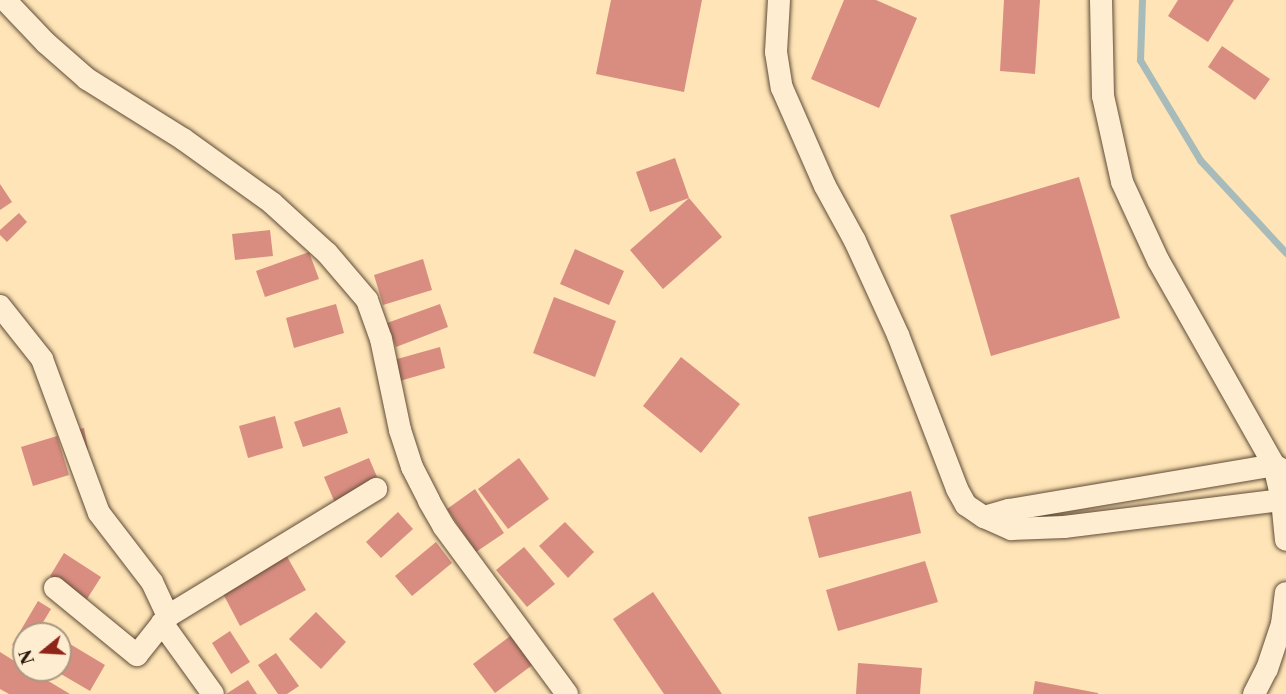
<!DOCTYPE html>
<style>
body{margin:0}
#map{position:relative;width:1286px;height:694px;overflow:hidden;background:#fee4b6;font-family:"Libre Caslon Text",serif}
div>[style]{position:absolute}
.stream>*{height:7px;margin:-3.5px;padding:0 3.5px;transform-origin:3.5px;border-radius:3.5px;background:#a6bbba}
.building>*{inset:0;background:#d88d80}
.roads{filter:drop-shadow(0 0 2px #604c38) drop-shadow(0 0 2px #604c38)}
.minor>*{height:22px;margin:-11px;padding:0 11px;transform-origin:11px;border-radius:11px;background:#feedd0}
span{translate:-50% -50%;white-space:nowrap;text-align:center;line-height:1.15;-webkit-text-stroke:4.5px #feedd0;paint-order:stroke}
.north{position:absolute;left:12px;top:622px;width:60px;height:60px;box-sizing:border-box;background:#feedd0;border:2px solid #aa9882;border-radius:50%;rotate:252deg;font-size:16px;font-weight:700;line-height:24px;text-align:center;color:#2b190e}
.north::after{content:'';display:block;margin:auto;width:21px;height:27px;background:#8f2418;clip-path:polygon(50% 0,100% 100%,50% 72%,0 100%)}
</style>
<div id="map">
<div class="stream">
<i style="left:1142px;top:0;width:60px;rotate:91.9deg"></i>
<i style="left:1140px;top:60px;width:117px;rotate:59deg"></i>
<i style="left:1200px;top:160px;width:127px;rotate:47.2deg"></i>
</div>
<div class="building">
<i style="clip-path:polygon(611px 0,702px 0,684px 92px,596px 74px)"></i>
<i style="clip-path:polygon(844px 0,876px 0,917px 18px,879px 108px,811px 79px)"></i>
<i style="clip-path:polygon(1004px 0,1040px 0,1035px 74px,1000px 71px)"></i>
<i style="clip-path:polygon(1178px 0,1234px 0,1208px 42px,1168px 16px)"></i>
<i style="clip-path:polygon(1222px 46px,1270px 79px,1255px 100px,1208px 67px)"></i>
<i style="clip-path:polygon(675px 158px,689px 198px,650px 212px,636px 172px)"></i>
<i style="clip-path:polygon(1079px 177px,1120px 318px,991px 356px,950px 215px)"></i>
<i style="clip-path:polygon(0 184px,12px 202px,0 210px)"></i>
<i style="clip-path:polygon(689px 198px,722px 237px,663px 289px,630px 250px)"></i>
<i style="clip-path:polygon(19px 213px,27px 222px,7px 242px,0 235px,0 230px)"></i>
<i style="clip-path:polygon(270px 230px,273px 256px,235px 260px,232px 234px)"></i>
<i style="clip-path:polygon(575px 249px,624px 271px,609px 305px,560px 284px)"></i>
<i style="clip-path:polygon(309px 252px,319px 279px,265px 297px,256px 271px)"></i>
<i style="clip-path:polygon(423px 259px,432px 290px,383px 305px,374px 275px)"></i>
<i style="clip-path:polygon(554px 297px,616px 321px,595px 377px,533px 353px)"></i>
<i style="clip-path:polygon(336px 304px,344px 333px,294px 348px,286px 318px)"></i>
<i style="clip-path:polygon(440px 304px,448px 327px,396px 347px,387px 323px)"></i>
<i style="clip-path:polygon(440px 347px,445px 368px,396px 382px,390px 361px)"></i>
<i style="clip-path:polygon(681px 357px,740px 404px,701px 453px,643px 406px)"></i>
<i style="clip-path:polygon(340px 407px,348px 433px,303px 447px,294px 422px)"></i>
<i style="clip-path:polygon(275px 416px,283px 448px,248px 458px,239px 426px)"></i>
<i style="clip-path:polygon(84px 428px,88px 449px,78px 452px,73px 430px)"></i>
<i style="clip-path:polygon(57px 436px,69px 475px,33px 486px,21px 447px)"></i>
<i style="clip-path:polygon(369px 458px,380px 484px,335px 503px,324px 477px)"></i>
<i style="clip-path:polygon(519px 458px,549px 499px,508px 529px,478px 489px)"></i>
<i style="clip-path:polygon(475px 489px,504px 533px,476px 552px,447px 509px)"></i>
<i style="clip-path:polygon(911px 491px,921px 533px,819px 558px,808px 517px)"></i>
<i style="clip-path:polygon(398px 512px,413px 529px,381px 558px,366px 542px)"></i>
<i style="clip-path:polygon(565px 522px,594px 552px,568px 578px,539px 546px)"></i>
<i style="clip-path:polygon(436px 542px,452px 563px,412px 596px,395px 576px)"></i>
<i style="clip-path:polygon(524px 547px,555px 584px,527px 607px,496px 570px)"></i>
<i style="clip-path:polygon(64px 553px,101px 577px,87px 599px,50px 576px)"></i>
<i style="clip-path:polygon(285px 553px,306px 590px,240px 626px,220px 588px)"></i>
<i style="clip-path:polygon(925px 561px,938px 602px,838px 631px,826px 590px)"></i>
<i style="clip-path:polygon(653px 592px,722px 694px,664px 694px,613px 619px)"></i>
<i style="clip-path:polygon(38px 601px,51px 609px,36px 634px,24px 634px,24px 652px,12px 645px)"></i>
<i style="clip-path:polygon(316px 612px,346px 642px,321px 669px,289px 639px)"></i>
<i style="clip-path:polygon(230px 631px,250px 662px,231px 674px,212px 643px)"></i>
<i style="clip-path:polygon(513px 634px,535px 663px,495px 693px,473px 664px)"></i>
<i style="clip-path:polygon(60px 638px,105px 665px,90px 691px,54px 670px,60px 670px)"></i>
<i style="clip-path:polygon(0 652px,24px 667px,24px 670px,30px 670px,70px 694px,9px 694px,0 689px)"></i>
<i style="clip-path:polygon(276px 653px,299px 686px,287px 694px,278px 694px,258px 665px)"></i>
<i style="clip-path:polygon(858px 663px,922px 668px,920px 694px,856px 694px)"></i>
<i style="clip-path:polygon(248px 680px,257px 694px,226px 694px)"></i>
<i style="clip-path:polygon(1035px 681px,1098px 693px,1098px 694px,1033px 694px)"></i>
</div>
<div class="roads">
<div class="minor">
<i style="left:5px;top:0;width:59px;rotate:46.4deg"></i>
<i style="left:46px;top:43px;width:55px;rotate:41.3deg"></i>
<i style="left:87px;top:79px;width:113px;rotate:32deg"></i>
<i style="left:183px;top:139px;width:110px;rotate:35.7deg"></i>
<i style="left:272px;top:203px;width:74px;rotate:42.3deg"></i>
<i style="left:327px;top:253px;width:62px;rotate:49.6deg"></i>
<i style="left:367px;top:300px;width:41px;rotate:70.3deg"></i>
<i style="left:381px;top:339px;width:93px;rotate:78.2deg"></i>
<i style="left:400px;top:430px;width:39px;rotate:72deg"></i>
<i style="left:412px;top:467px;width:38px;rotate:63deg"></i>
<i style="left:429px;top:501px;width:30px;rotate:60deg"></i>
<i style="left:444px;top:527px;width:207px;rotate:53.6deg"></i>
<i style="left:779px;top:0;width:52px;rotate:93.3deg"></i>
<i style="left:776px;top:52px;width:36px;rotate:81deg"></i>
<i style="left:782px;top:88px;width:107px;rotate:66.3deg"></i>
<i style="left:825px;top:186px;width:63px;rotate:61.4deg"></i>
<i style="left:855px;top:241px;width:103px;rotate:65.4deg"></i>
<i style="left:898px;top:335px;width:165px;rotate:69deg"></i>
<i style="left:957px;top:489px;width:18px;rotate:61deg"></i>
<i style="left:966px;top:505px;width:22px;rotate:34deg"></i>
<i style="left:984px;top:517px;width:30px;rotate:24deg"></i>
<i style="left:1011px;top:529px;width:53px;rotate:-2.2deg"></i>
<i style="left:1064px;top:527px;width:220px;rotate:-7.1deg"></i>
<i style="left:1101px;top:0;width:96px;rotate:88.8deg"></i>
<i style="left:1103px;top:96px;width:88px;rotate:77.5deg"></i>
<i style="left:1122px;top:182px;width:86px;rotate:65.2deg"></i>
<i style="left:1158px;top:260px;width:236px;rotate:60.5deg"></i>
<i style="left:1274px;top:465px;width:36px;rotate:77deg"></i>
<i style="left:1282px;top:500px;width:40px;rotate:84.3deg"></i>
<i style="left:0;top:306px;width:68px;rotate:51.6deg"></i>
<i style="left:42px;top:359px;width:164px;rotate:69.7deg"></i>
<i style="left:99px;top:513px;width:87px;rotate:52.5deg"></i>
<i style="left:152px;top:582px;width:38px;rotate:65deg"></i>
<i style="left:984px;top:517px;width:26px;rotate:-16deg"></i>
<i style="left:1009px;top:510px;width:269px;rotate:-9.6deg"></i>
<i style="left:1274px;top:465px;width:13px;rotate:29deg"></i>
<i style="left:55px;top:588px;width:106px;rotate:39.3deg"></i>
<i style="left:137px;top:655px;width:50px;rotate:-51.5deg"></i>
<i style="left:168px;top:616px;width:244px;rotate:-31.4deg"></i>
<i style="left:162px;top:623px;width:87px;rotate:54.3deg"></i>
<i style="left:1254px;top:694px;width:28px;rotate:-63deg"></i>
<i style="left:1267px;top:669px;width:47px;rotate:-71.6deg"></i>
<i style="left:1282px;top:624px;width:31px;rotate:-83deg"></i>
</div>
</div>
<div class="north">N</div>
</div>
